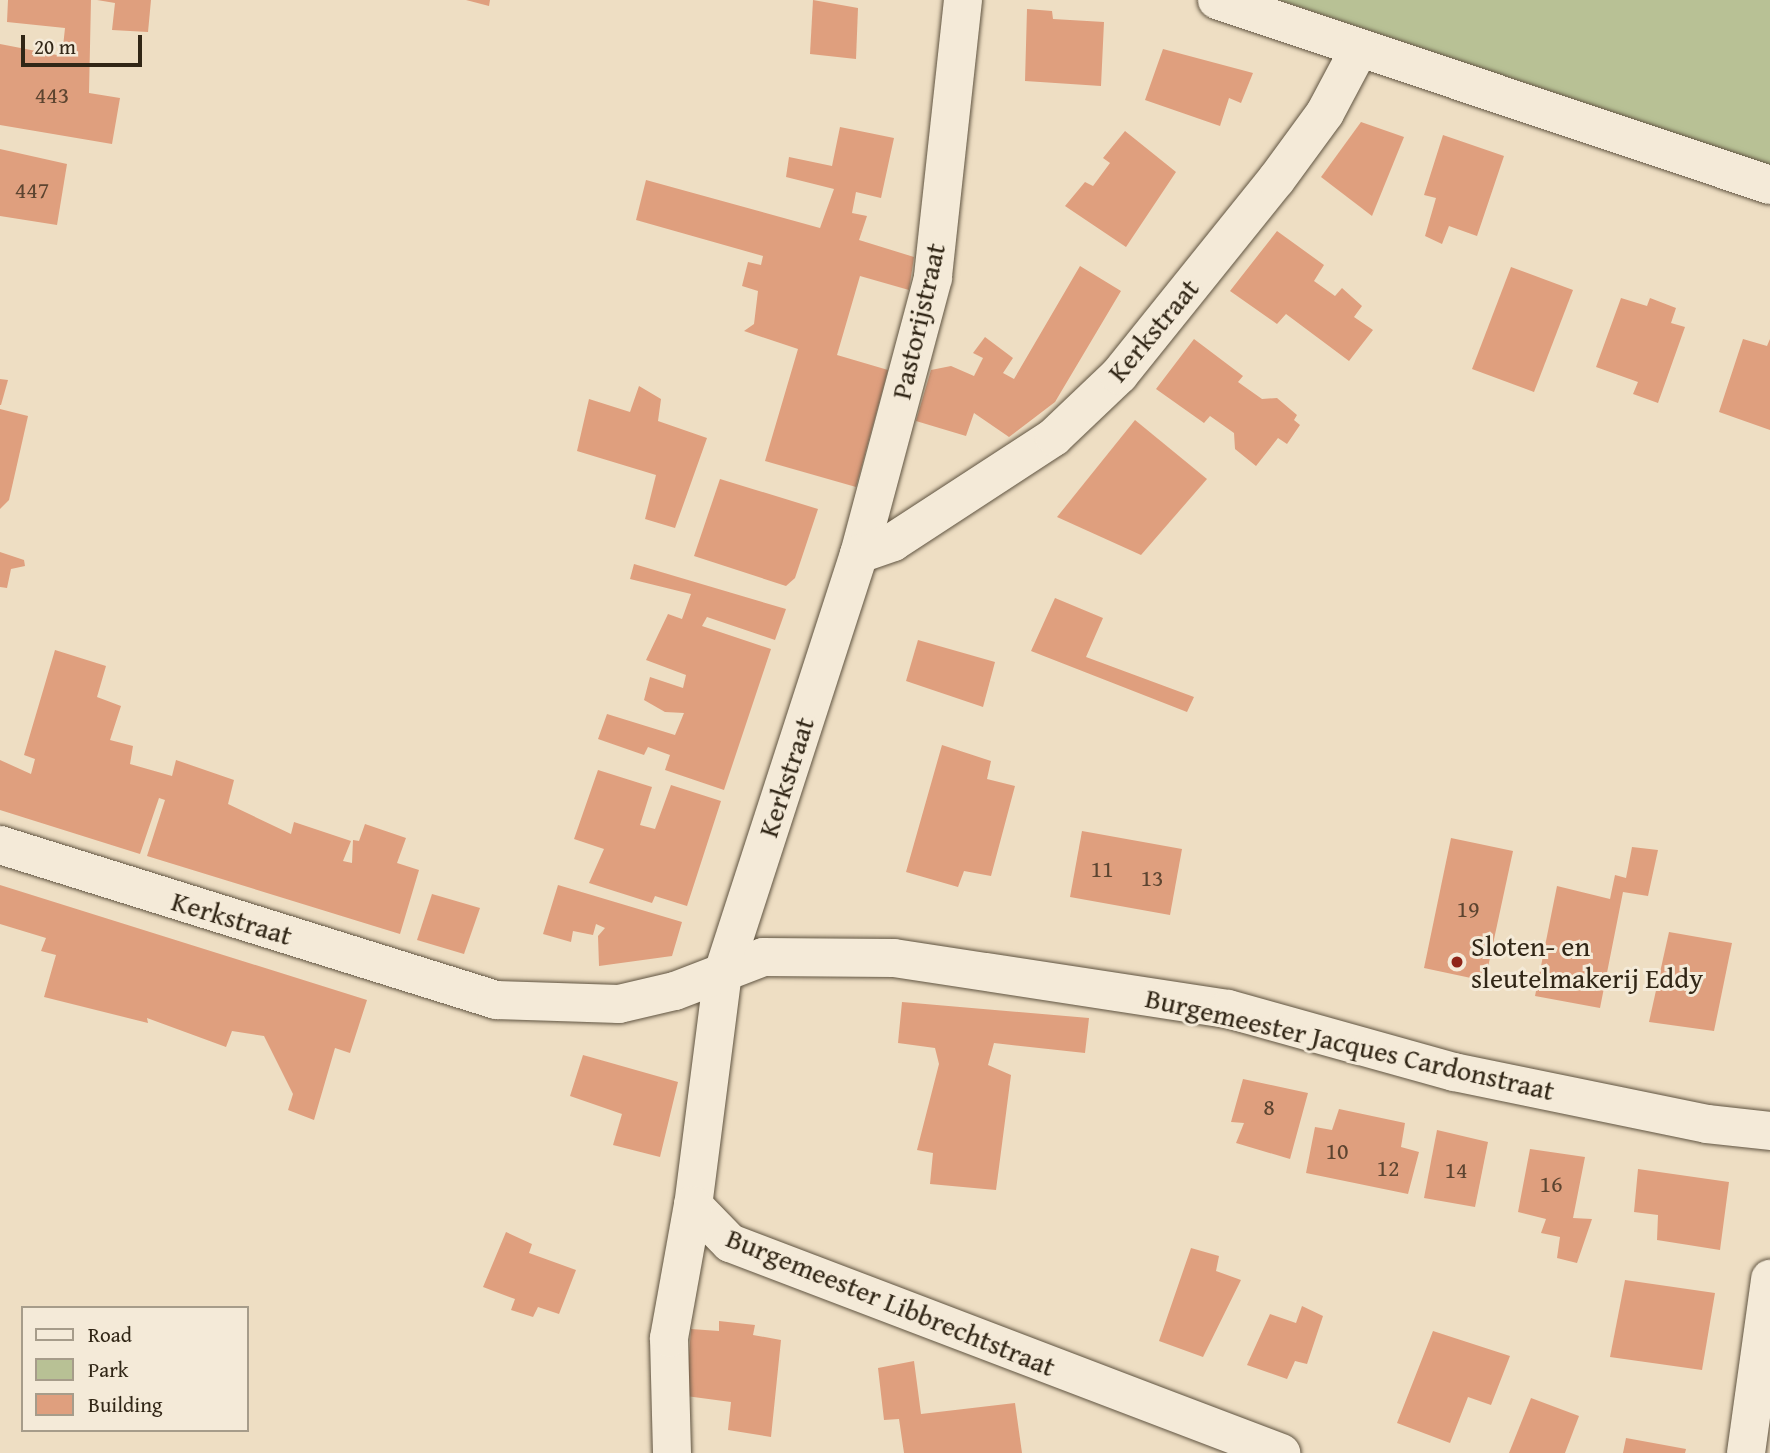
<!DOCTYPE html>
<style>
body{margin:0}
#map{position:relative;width:1770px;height:1453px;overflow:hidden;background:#eedec3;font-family:"Gentium Book Plus",serif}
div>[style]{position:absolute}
.green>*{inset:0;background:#b8c195}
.building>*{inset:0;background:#df9f7e}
.roads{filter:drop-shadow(0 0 2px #605441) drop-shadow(0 0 2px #605441)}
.minor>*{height:38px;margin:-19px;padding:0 19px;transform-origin:19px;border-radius:19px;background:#f4ead8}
.dots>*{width:19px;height:19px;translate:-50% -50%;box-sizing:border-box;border:4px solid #f4ead8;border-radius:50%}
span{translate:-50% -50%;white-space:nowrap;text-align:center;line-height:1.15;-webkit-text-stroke:6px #f4ead8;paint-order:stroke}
.number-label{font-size:24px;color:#5c4430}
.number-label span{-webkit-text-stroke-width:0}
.street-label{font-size:28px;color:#312616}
.poi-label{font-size:28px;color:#312616}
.left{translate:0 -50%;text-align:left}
.legend{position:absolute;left:21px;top:1306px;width:228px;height:126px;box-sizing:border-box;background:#f4ead8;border:2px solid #a69c8a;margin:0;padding:9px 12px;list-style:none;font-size:21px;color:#312616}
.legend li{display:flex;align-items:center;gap:14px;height:35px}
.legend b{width:35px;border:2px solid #a69c8a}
.scale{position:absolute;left:21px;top:35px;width:121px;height:32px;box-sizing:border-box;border:4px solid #312616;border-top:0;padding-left:9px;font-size:21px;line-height:24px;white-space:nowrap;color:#312616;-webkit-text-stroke:5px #f4ead8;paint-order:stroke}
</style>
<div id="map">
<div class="green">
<i style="clip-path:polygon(1279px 0,1770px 0,1770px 165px)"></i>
</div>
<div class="building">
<i style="clip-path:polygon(8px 0,91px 0,89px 93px,120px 98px,112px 144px,0 125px,0 44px,62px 56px,65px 28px,7px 22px)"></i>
<i style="clip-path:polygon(97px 0,151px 0,148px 32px,112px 30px,115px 3px)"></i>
<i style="clip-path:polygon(466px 0,490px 0,489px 6px)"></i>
<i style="clip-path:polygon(813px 0,858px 8px,856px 59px,810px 54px)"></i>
<i style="clip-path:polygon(1027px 9px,1052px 11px,1053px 19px,1104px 22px,1101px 86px,1025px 81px)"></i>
<i style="clip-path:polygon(1163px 49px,1253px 73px,1241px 103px,1229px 98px,1220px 126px,1145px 100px)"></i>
<i style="clip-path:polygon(1361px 122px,1404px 137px,1372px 216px,1321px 177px)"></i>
<i style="clip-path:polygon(840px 127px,894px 138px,881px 198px,856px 192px,852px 213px,867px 216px,859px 240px,914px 257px,909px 290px,860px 276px,837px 355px,888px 370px,856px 487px,765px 461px,798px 349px,744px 331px,754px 324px,758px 291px,742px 286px,748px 262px,761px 265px,763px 256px,636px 220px,646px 180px,820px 228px,834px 189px,786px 177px,789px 157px,832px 166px)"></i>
<i style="clip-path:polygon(1125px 131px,1176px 172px,1126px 247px,1065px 206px,1085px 182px,1093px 186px,1110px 163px,1103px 158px)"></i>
<i style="clip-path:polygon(1443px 135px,1504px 156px,1477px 236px,1449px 226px,1442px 244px,1425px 236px,1436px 198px,1424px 195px)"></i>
<i style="clip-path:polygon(0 149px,67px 164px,57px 225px,0 216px)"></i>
<i style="clip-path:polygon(1277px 231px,1324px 265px,1314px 281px,1335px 296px,1342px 288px,1362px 306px,1354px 317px,1373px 330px,1349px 361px,1286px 314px,1277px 324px,1230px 291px)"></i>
<i style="clip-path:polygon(1080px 266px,1121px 291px,1055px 402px,1009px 437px,974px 413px,966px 436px,916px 421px,931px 370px,951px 366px,974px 376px,983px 358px,973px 353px,985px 337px,1013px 358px,1003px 373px,1014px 379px)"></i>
<i style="clip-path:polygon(1511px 267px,1573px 290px,1534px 392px,1472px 369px)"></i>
<i style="clip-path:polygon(1621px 298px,1647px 306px,1650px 298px,1676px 308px,1671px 323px,1685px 327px,1658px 403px,1633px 394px,1638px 382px,1596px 367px)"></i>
<i style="clip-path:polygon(1194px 339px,1243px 376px,1238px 382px,1262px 399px,1277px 398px,1297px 415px,1294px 420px,1300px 425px,1287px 444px,1278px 438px,1256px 466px,1235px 449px,1234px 433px,1210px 416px,1204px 423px,1156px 389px)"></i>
<i style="clip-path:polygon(1743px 339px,1767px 346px,1770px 339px,1770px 430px,1719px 412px)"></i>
<i style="clip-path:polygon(0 379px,8px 380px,1px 405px,0 405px)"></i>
<i style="clip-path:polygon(639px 386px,661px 399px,658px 421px,707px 438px,675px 528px,645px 519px,656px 475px,577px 451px,589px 399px,630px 412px)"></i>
<i style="clip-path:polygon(0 409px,28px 416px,9px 500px,0 509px)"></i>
<i style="clip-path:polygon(1135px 420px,1207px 479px,1141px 555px,1057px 517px)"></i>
<i style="clip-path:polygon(720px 479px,818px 509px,795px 578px,786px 586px,694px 556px)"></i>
<i style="clip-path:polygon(0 552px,24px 560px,25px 566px,11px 569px,7px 588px,0 587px)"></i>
<i style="clip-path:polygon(634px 564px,786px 609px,775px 640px,707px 617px,702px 626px,771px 649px,724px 790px,665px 770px,670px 755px,648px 747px,644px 755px,598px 739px,607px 714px,675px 735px,684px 713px,665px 712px,644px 700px,650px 677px,683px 688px,686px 675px,646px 660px,668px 614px,682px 619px,691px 594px,630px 579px)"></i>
<i style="clip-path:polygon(1055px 598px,1103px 618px,1086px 657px,1194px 697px,1187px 712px,1031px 651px)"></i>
<i style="clip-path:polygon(918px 640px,995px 662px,983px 707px,906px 681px)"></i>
<i style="clip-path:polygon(55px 650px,106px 666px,97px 697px,121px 706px,110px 740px,133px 746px,130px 764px,172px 776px,176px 760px,234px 780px,228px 804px,291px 834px,294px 822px,351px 841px,343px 861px,352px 863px,353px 840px,359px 841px,365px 824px,406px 838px,397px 863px,419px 870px,400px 934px,147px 856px,165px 800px,159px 798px,140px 854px,0 810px,0 760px,31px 774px,35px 759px,24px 755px)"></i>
<i style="clip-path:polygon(942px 745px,991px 761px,987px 779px,1015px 786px,991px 876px,964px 871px,958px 887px,906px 872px)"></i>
<i style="clip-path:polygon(598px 770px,652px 787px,640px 825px,655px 829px,671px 785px,721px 801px,687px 906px,655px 896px,652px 903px,589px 883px,604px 849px,574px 839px)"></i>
<i style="clip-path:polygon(1082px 831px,1182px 849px,1170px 915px,1070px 897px)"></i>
<i style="clip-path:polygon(1451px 838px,1513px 851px,1485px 981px,1424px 968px)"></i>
<i style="clip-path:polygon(1632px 847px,1658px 850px,1648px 896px,1623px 892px,1600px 1008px,1535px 996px,1557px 886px,1610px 899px,1615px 875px,1626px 878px)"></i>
<i style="clip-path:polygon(0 885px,367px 1000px,350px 1053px,335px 1048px,314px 1120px,288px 1110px,293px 1094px,264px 1036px,232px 1031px,226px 1047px,147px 1018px,148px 1023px,44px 997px,56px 955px,41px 951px,46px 938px,0 924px)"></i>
<i style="clip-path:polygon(558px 885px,682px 922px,672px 956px,599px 966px,598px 936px,605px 928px,596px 924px,593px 935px,573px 931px,571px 942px,543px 934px)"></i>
<i style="clip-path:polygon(432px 894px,480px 908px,464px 954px,417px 940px)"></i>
<i style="clip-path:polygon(1669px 932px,1732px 943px,1714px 1031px,1649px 1022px)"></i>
<i style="clip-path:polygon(902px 1002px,1089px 1018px,1085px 1053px,994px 1043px,988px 1065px,1011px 1075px,996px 1190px,930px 1184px,933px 1153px,917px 1150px,939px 1064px,935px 1048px,898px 1043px)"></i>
<i style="clip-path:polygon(583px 1055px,678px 1082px,660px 1157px,613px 1145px,622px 1114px,570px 1096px)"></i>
<i style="clip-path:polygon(1243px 1079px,1308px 1093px,1290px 1159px,1236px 1143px,1244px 1123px,1231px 1122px)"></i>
<i style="clip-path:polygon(1339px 1109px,1405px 1123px,1401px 1147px,1419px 1152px,1408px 1194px,1306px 1173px,1315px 1127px,1332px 1130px)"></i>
<i style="clip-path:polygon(1437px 1130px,1488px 1142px,1475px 1207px,1424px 1198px)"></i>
<i style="clip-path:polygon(1530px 1149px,1585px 1157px,1573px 1218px,1592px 1219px,1577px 1263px,1557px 1258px,1560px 1237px,1541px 1233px,1546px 1219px,1518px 1212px)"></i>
<i style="clip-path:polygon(1638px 1169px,1729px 1182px,1720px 1250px,1657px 1240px,1658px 1215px,1634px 1212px)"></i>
<i style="clip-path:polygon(506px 1232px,532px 1244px,529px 1253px,576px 1270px,559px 1314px,538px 1307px,533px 1317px,511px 1310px,515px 1299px,483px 1287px)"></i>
<i style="clip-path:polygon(1191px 1248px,1219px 1256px,1216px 1271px,1241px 1280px,1203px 1357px,1159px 1341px)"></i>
<i style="clip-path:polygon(1625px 1280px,1715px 1293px,1702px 1370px,1610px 1357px)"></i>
<i style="clip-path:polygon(1302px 1306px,1323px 1316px,1307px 1364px,1295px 1361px,1287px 1379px,1247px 1365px,1270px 1314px,1296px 1323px)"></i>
<i style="clip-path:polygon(719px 1321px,755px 1325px,753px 1335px,781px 1340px,771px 1437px,728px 1430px,731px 1402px,686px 1396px,691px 1329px,719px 1331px)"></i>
<i style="clip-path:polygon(1433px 1331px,1510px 1356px,1491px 1405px,1468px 1397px,1450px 1443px,1397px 1423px)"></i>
<i style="clip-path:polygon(914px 1361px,921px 1414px,1015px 1403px,1022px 1453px,904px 1453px,899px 1419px,884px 1420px,878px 1368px)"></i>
<i style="clip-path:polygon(1531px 1398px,1579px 1416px,1565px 1453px,1509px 1453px)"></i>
<i style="clip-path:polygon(1626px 1438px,1686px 1449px,1685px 1453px,1623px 1453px)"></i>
</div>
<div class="roads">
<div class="minor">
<i style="left:963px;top:0;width:280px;rotate:96.2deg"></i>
<i style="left:933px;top:278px;width:286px;rotate:105deg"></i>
<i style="left:859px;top:554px;width:440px;rotate:108deg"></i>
<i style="left:723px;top:972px;width:235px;rotate:97.3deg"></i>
<i style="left:693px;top:1205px;width:53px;rotate:45.8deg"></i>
<i style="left:730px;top:1243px;width:590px;rotate:20.86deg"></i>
<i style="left:1217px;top:0;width:583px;rotate:18.5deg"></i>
<i style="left:859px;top:554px;width:36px;rotate:-19deg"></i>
<i style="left:893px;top:542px;width:192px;rotate:-33.1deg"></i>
<i style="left:1054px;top:437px;width:90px;rotate:-43.6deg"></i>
<i style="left:1119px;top:375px;width:250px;rotate:-51.2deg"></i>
<i style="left:1276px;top:180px;width:83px;rotate:-53.8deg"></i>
<i style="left:1325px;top:113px;width:70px;rotate:-62deg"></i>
<i style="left:0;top:845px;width:520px;rotate:17.35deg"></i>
<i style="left:496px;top:1000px;width:123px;rotate:1.9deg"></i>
<i style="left:619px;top:1004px;width:57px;rotate:-13.1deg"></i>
<i style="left:675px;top:991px;width:94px;rotate:-21.1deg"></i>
<i style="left:763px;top:957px;width:131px;rotate:0.4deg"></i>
<i style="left:894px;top:958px;width:338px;rotate:8.7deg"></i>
<i style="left:1228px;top:1009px;width:235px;rotate:15.6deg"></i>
<i style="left:1454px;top:1072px;width:258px;rotate:11.6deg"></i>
<i style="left:1707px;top:1124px;width:63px;rotate:6.3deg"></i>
<i style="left:672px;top:1453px;width:115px;rotate:-91.5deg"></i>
<i style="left:669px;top:1338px;width:135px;rotate:-79.8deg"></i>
<i style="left:1746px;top:1453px;width:176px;rotate:-82.1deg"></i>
</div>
</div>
<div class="dots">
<i style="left:1457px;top:962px;background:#8f2418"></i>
</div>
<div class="number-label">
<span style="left:52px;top:95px">443</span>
<span style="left:32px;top:190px">447</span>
<span style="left:1102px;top:869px">11</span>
<span style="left:1152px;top:878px">13</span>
<span style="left:1468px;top:909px">19</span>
<span style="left:1269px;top:1107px">8</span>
<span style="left:1337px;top:1151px">10</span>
<span style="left:1388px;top:1168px">12</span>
<span style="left:1456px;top:1170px">14</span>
<span style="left:1551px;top:1184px">16</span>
</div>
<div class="street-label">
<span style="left:918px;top:321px;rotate:-77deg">Pastorijstraat</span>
<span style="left:1153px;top:330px;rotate:-50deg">Kerkstraat</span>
<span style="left:786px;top:777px;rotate:-72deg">Kerkstraat</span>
<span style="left:232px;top:918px;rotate:17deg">Kerkstraat</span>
<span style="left:1350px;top:1044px;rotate:13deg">Burgemeester Jacques Cardonstraat</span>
<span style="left:891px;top:1302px;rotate:22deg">Burgemeester Libbrechtstraat</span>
</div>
<div class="poi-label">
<span class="left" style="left:1471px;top:962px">Sloten- en<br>sleutelmakerij Eddy</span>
</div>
<ul class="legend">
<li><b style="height:9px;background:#f4ead8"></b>Road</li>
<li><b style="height:19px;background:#b8c195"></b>Park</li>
<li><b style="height:19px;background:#df9f7e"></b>Building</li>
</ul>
<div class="scale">20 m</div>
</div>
